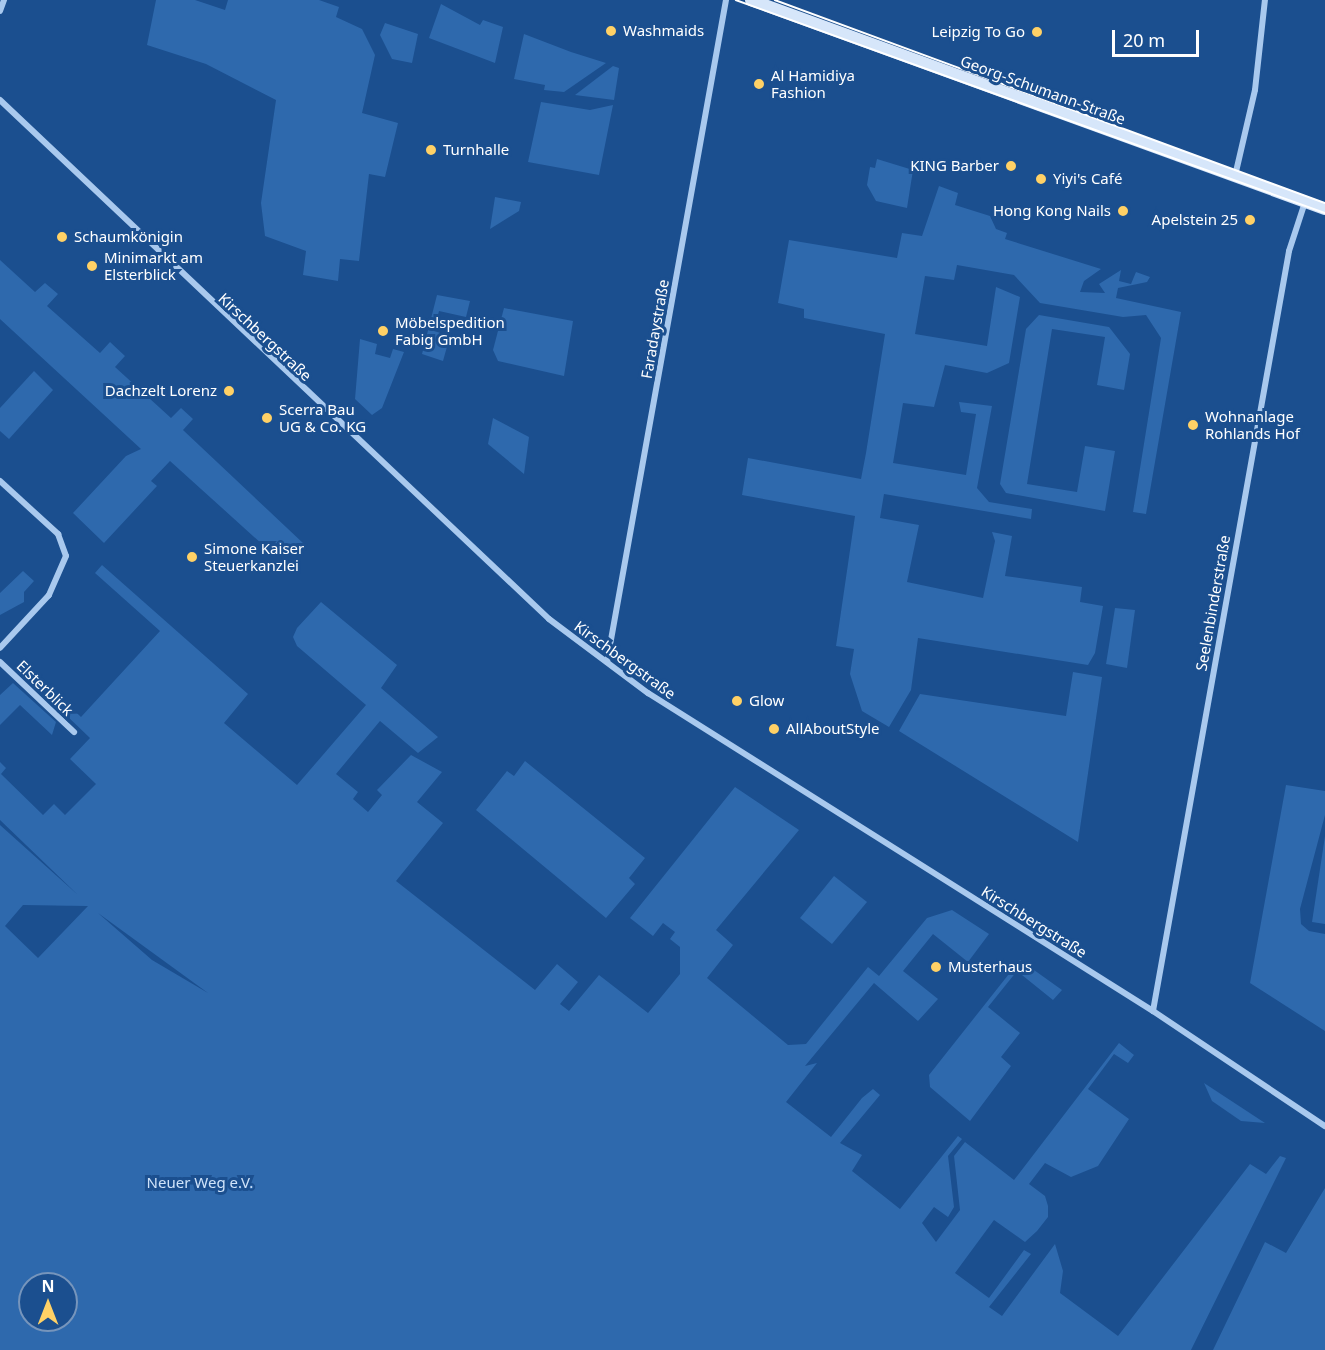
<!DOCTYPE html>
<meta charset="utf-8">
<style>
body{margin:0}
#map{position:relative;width:1325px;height:1350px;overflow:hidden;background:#1b4f8f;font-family:"Noto Sans",sans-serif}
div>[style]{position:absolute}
.green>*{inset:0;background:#2e69ad}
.street>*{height:6px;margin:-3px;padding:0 3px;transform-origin:3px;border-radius:3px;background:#a9c9ee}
.secondary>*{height:12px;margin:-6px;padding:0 6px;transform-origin:6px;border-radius:6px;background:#d6e6fa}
.tram>*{height:1.5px;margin:-0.75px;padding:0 0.75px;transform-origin:0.75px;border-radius:0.75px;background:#fff}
.dots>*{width:16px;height:16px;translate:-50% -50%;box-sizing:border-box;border:3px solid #1b4f8f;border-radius:50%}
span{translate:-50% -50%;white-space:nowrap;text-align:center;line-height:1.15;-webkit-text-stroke:6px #1b4f8f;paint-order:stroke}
.poi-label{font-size:15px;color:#fff}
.left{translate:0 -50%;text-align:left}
.right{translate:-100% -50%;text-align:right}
.street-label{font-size:15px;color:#fff}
.park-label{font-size:15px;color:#cfe3fa}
.north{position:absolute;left:18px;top:1272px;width:60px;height:60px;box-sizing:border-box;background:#1b4f8f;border:2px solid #7695bc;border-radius:50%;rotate:0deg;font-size:16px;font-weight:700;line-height:24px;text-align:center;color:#fff}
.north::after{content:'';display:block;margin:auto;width:21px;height:27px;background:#ffd166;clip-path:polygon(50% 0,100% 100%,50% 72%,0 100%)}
.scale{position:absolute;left:1112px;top:30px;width:87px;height:27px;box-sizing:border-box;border:3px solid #fff;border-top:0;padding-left:8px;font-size:18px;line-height:21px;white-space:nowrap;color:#fff;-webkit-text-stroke:4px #1b4f8f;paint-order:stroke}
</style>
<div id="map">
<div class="green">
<i style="clip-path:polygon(156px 0,195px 0,225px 10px,228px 0,319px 0,339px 7px,336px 17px,362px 29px,375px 55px,362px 113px,398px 123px,385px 177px,369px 174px,359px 261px,340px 259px,338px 281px,303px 275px,306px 251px,265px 236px,261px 203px,276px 100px,206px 64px,147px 45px)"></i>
<i style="clip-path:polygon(441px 4px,480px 25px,483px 20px,503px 27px,495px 63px,429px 38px)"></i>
<i style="clip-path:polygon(385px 23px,418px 34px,412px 63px,392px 59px,380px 35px)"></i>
<i style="clip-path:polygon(524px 34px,571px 52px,606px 63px,564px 92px,544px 90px,545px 85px,514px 79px)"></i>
<i style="clip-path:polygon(613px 66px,619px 68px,614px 100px,575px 95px)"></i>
<i style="clip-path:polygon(541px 102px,590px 110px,613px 105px,599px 175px,528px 162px)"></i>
<i style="clip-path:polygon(877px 159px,913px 170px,907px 208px,876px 201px,867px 185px,870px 167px,875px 168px)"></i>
<i style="clip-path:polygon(939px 186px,958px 193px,955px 205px,990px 216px,996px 229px,1007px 233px,1005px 239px,1101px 269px,1084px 281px,1080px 292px,1105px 293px,1099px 284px,1121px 270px,1119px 281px,1131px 284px,1136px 272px,1150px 277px,1147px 282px,1118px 288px,1116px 298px,1181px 312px,1146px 514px,1133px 512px,1161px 338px,1146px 315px,1123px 317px,1040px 303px,1014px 275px,957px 265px,954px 280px,925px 276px,915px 334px,987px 346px,996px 287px,1020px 297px,1009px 363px,987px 373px,945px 365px,934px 407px,903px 403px,893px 463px,966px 475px,976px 414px,961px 412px,959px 402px,992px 406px,977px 488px,989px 502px,1032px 509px,1031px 519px,884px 494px,880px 518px,919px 525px,907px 582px,983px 598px,995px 541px,992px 532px,1012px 536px,1005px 576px,1082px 587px,1080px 602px,1103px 606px,1095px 653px,1088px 665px,918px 638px,911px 690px,889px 727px,862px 711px,850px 674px,854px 649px,836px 646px,855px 516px,742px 495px,748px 458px,861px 479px,866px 453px,885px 334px,804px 318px,804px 309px,778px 303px,789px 240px,897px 258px,902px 233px,922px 236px)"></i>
<i style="clip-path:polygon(495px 197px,521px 202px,519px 211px,490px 229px)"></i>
<i style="clip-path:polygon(0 260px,35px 292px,45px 283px,58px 294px,47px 306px,100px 353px,110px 342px,125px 356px,115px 367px,171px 418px,181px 408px,193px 419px,183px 430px,304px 544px,275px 552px,263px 545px,170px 461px,151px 481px,157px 486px,104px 543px,73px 513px,126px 456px,141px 449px,0 319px)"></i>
<i style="clip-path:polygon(437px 295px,470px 301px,466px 317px,439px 311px,434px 331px,450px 336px,443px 361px,422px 354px)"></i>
<i style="clip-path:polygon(504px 308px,573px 321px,564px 376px,498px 361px,493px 350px)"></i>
<i style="clip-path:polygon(1039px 315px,1109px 327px,1130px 354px,1124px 390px,1097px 385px,1105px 337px,1052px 329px,1027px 484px,1077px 492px,1085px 446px,1115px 451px,1105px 511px,1006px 493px,1000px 484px,1026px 329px)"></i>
<i style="clip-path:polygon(360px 339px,377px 344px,375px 354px,390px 358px,393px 349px,404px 352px,382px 408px,372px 415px,355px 399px)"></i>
<i style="clip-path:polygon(34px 371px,53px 390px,9px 439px,0 431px,0 408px)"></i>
<i style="clip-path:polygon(493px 418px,529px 437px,524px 474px,488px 444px)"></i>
<i style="clip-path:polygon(evenodd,102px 565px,248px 694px,224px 723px,297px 785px,366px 705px,297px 646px,293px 637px,297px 628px,321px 602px,397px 665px,381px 688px,438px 737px,418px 753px,380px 721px,336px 774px,358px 792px,353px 799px,368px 812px,382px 795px,377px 790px,411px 755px,442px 772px,417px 802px,443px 823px,396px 881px,535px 990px,557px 964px,578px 982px,560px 1004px,569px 1011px,599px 975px,648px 1013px,680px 974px,680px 947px,670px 939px,675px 932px,663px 923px,653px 936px,630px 918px,735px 787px,799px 830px,716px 930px,733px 945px,707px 978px,788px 1045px,806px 1044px,868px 967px,879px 976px,927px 918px,952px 910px,989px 934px,968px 962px,933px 934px,903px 971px,938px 999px,918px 1021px,874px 983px,805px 1066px,817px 1063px,786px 1102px,831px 1137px,862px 1098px,873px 1089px,880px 1095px,840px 1143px,862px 1155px,852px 1171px,900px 1209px,958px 1136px,962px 1139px,948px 1156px,954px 1207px,948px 1217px,934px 1207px,922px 1223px,936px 1242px,960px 1210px,954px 1156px,965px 1142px,1014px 1180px,1119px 1043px,1134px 1055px,1128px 1063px,1114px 1054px,1088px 1089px,1129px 1119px,1098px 1166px,1071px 1177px,1045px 1163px,1029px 1184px,1045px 1196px,1048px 1206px,1048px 1217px,1037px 1231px,1025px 1242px,994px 1220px,955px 1273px,989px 1298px,1024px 1250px,1031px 1254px,989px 1307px,1002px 1316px,1055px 1244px,1063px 1271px,1060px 1293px,1118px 1336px,1250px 1164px,1266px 1174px,1280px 1156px,1286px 1158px,1191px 1350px,0 1350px,0 825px,78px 895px,0 820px,0 762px,6px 768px,1px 774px,43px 815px,54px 804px,65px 815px,96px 784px,70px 759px,90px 738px,42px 692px,50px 687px,81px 717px,160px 631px,95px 573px,102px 565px,23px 905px,87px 906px,88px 906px,38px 958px,5px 926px,23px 905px,102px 565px,98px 913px,208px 993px,152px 960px,98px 913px,102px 565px,30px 1284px,66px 1284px,66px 1320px,30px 1320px,30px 1284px)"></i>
<i style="clip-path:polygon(23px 571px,34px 581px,24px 592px,24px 602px,0 615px,0 593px)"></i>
<i style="clip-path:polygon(1115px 608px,1135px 610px,1127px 668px,1106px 664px)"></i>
<i style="clip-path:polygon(1073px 672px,1102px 677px,1078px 842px,899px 731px,920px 694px,1066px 716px)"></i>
<i style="clip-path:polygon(13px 683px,56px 722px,52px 735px,20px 705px,0 725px,0 695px)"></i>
<i style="clip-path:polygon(525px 761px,645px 858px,629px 878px,635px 884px,606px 918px,476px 810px,507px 771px,514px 776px)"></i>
<i style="clip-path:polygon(1286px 785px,1325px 791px,1325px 815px,1300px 909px,1301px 924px,1309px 931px,1325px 934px,1325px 1031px,1250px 983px)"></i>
<i style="clip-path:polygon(1325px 836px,1325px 924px,1312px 922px)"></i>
<i style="clip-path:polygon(834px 876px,867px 902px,832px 944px,800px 918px)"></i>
<i style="clip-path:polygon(1020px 960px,1062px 990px,1053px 1000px,1017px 971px,988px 1007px,1020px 1033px,1001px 1057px,1011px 1066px,970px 1121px,930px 1087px,929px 1075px)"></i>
<i style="clip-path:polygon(1204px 1083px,1265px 1123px,1241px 1121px,1212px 1101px)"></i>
<i style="clip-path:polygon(1325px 1188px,1325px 1350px,1213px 1350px,1265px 1242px,1286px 1253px)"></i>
</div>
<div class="street">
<i style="left:0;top:11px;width:12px;rotate:-70deg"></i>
<i style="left:0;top:100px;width:755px;rotate:43.39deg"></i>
<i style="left:549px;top:619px;width:124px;rotate:36.8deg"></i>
<i style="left:648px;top:693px;width:597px;rotate:32.2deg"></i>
<i style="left:1153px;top:1011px;width:207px;rotate:33.8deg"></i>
<i style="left:1235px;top:176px;width:88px;rotate:-76.9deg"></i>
<i style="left:1255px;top:90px;width:91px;rotate:-83.7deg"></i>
<i style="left:0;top:481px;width:79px;rotate:42.4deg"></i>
<i style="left:58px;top:534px;width:23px;rotate:70deg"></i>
<i style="left:66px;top:556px;width:43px;rotate:113.6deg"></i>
<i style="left:49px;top:595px;width:72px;rotate:132.8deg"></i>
<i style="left:0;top:662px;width:102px;rotate:43.4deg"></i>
<i style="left:607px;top:662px;width:673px;rotate:-79.81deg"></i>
<i style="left:1153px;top:1011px;width:772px;rotate:-79.85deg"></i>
<i style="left:1289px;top:251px;width:52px;rotate:-71.9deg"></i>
</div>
<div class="secondary">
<i style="left:751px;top:0;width:611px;rotate:20.01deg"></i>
</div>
<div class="tram">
<i style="left:736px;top:0;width:626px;rotate:19.88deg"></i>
<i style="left:775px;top:0;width:586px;rotate:20.26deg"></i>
</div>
<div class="dots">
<i style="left:611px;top:31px;background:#ffd166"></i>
<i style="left:1037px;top:32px;background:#ffd166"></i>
<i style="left:759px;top:84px;background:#ffd166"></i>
<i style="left:431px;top:150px;background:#ffd166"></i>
<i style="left:1011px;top:166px;background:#ffd166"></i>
<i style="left:1041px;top:179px;background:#ffd166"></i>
<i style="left:1123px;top:211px;background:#ffd166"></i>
<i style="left:1250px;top:220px;background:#ffd166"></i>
<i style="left:62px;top:237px;background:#ffd166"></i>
<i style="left:92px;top:266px;background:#ffd166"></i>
<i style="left:383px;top:331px;background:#ffd166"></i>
<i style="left:229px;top:391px;background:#ffd166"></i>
<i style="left:267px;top:418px;background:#ffd166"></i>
<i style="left:1193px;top:425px;background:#ffd166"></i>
<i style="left:192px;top:557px;background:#ffd166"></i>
<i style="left:737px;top:701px;background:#ffd166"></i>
<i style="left:774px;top:729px;background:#ffd166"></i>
<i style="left:936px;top:967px;background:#ffd166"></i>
</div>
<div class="poi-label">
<span class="left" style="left:623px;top:31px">Washmaids</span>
<span class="right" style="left:1025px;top:32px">Leipzig To Go</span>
<span class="left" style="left:771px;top:84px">Al Hamidiya<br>Fashion</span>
<span class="left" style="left:443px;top:150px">Turnhalle</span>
<span class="right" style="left:999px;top:166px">KING Barber</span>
<span class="left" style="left:1053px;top:179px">Yiyi's Café</span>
<span class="right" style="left:1111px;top:211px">Hong Kong Nails</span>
<span class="right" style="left:1238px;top:220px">Apelstein 25</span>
<span class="left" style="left:74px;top:237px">Schaumkönigin</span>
<span class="left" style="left:104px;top:266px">Minimarkt am<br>Elsterblick</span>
<span class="left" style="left:395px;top:331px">Möbelspedition<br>Fabig GmbH</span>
<span class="right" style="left:217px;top:391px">Dachzelt Lorenz</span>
<span class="left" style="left:279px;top:418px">Scerra Bau<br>UG &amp; Co. KG</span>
<span class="left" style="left:1205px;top:425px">Wohnanlage<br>Rohlands Hof</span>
<span class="left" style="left:204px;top:557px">Simone Kaiser<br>Steuerkanzlei</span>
<span class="left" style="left:749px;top:701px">Glow</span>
<span class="left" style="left:786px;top:729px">AllAboutStyle</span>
<span class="left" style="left:948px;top:967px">Musterhaus</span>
</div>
<div class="street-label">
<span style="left:1043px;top:90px;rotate:20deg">Georg-Schumann-Straße</span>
<span style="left:655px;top:329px;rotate:-80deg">Faradaystraße</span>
<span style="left:265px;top:337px;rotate:43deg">Kirschbergstraße</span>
<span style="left:1213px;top:603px;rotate:-80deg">Seelenbinderstraße</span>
<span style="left:625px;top:660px;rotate:36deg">Kirschbergstraße</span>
<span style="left:45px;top:688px;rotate:44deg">Elsterblick</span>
<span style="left:1034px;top:922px;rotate:32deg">Kirschbergstraße</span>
</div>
<div class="park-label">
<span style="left:200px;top:1183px">Neuer Weg e.V.</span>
</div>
<div class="north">N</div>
<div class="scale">20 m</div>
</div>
